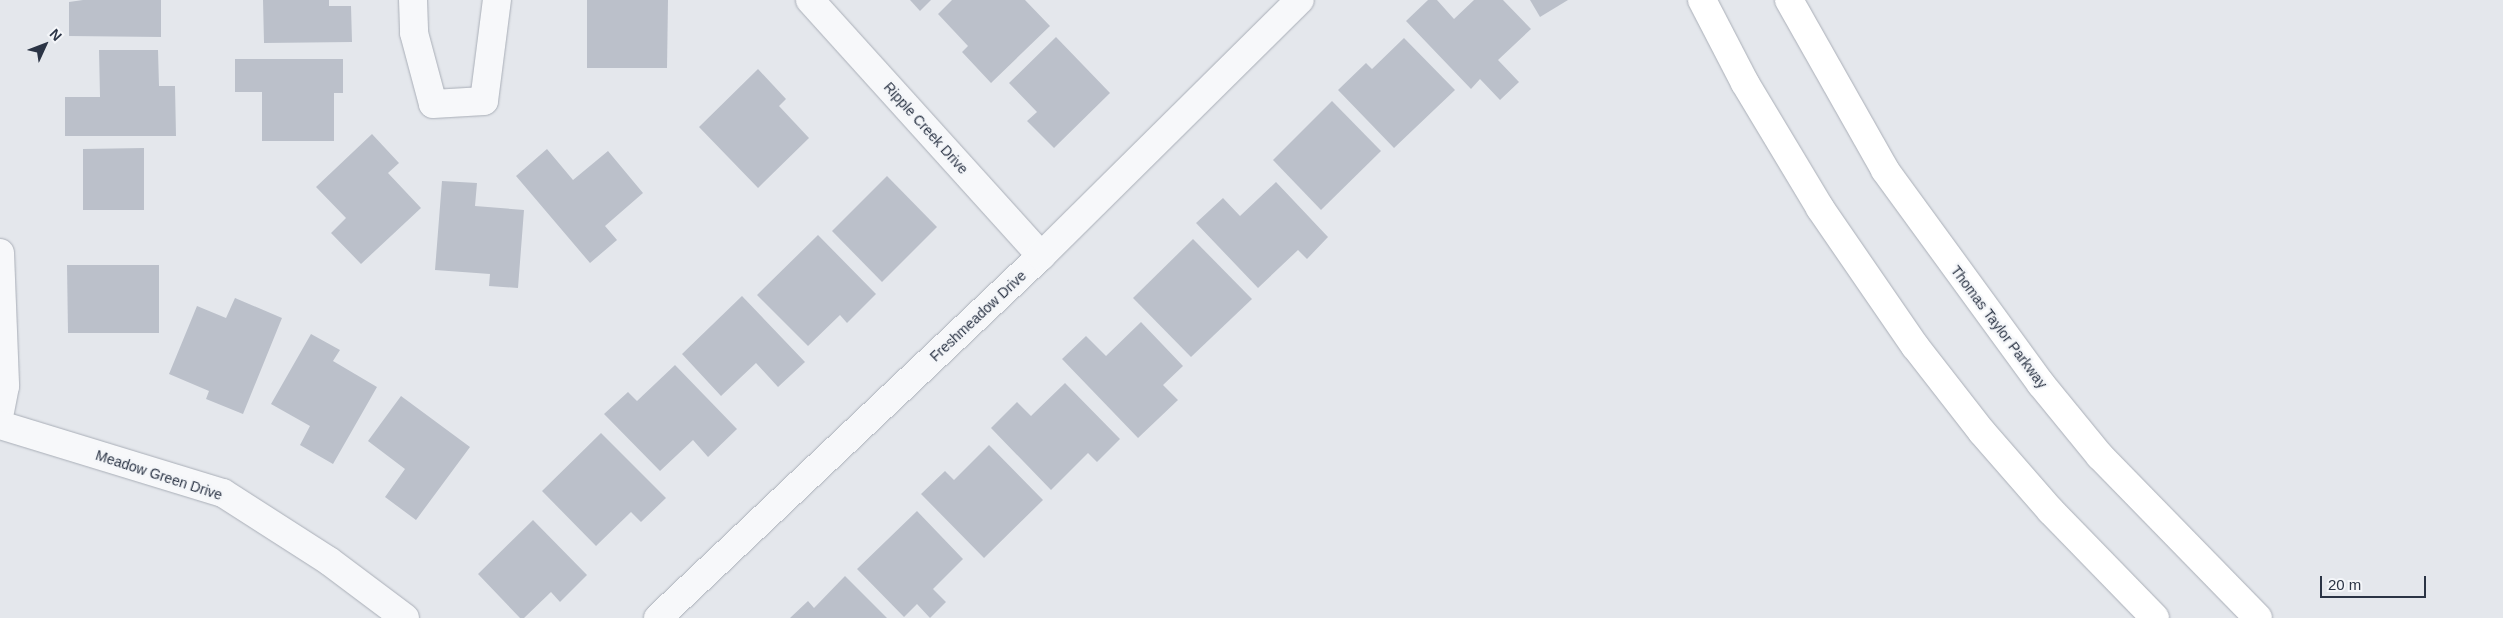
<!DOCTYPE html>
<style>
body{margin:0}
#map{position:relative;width:2503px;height:618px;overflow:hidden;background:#e4e7ec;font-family:Helvetica,sans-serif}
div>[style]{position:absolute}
.building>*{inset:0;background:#bbc0ca}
.roads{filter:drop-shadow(0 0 1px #a9aeb7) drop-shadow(0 0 1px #a9aeb7)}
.street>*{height:28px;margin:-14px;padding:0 14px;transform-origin:14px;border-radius:14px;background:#f7f8fa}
.secondary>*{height:28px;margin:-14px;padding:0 14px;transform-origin:14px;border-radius:14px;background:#fff}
span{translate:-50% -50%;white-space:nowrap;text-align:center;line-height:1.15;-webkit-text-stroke:4.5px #f4f6f9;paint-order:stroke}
.street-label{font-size:14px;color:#2b3445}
.north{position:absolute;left:20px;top:20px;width:50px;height:50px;-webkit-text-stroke:4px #f4f6f9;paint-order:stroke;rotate:47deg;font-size:14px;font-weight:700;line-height:20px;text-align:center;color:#2b3445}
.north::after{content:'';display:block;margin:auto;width:18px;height:22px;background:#2b3445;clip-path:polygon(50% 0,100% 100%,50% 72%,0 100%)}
.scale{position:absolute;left:2320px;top:576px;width:106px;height:22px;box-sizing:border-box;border:2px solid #2b3445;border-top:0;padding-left:6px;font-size:15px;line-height:18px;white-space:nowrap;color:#2b3445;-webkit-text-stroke:4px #f4f6f9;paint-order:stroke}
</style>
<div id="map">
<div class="building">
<i style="clip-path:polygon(83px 0,161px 0,161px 37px,69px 36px,69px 2px)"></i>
<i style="clip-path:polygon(263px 0,329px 0,329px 6px,351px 6px,352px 42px,264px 43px)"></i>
<i style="clip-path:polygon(587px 0,668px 0,667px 68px,587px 68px)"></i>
<i style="clip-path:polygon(910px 0,931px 0,920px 11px)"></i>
<i style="clip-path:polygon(952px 0,1025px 0,1050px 26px,991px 83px,962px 52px,968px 46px,938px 14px)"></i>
<i style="clip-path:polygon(1428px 0,1437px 0,1454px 19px,1474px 0,1503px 0,1531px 29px,1498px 60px,1519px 82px,1500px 100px,1480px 79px,1471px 89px,1406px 21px)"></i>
<i style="clip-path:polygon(1530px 0,1568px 0,1540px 17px)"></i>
<i style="clip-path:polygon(1056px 37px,1110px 93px,1054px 148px,1027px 121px,1037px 112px,1009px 83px)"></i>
<i style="clip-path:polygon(1404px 38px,1455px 90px,1394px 148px,1338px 90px,1366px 63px,1372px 69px)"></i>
<i style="clip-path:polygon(99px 50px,158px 50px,159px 86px,175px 86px,176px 136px,65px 136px,65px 97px,100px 97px)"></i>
<i style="clip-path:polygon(235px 59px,343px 59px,343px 93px,334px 93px,334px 141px,262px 141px,262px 92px,235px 92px)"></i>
<i style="clip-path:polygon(758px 69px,786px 99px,779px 106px,809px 138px,758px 188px,699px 127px)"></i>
<i style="clip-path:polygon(1332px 101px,1381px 151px,1321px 210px,1273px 160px)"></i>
<i style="clip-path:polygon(372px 134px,399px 163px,388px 173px,421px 208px,361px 264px,331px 233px,346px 218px,316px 187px)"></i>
<i style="clip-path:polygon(144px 148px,144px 210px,83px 210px,83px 149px)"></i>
<i style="clip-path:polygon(547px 149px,573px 180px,608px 151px,643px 193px,605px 226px,617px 240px,590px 263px,516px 176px)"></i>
<i style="clip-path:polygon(887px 176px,937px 227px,882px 282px,832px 231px)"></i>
<i style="clip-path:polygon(442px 181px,477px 183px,475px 206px,524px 210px,518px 288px,489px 286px,490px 274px,435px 270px)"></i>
<i style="clip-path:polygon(1276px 182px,1328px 237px,1307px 259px,1298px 250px,1258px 288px,1196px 223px,1223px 198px,1240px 216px)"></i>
<i style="clip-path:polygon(818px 235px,876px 294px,847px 323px,840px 315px,808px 346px,757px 295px)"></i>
<i style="clip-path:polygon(1193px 239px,1252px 299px,1191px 357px,1133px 298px)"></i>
<i style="clip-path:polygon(67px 265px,159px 265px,159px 333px,68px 333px)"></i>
<i style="clip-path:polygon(742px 296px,805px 362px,778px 387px,756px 363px,721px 396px,682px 354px)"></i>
<i style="clip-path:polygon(235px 298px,282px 318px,243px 414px,206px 399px,209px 391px,169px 374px,197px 306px,226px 318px)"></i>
<i style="clip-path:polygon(1141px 322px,1183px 366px,1163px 385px,1178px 400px,1138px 438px,1062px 359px,1086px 336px,1106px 356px)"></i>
<i style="clip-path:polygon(311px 334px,340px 350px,333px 361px,377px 387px,333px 464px,300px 445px,310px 426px,271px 404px)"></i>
<i style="clip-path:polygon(675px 365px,737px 429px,708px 457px,693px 440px,660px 471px,604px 414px,628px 392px,637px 401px)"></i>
<i style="clip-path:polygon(1065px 383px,1120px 439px,1097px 462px,1088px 453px,1051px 490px,991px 428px,1017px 402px,1031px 416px)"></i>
<i style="clip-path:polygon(401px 396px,470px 447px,416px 520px,385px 497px,405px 469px,368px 441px)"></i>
<i style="clip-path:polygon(601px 433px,666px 498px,641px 522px,631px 512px,596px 546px,542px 491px)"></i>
<i style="clip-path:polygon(989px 445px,1043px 500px,984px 558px,921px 494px,945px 471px,954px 480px)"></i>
<i style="clip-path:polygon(917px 511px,963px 559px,933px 589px,946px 602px,930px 618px,917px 604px,904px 617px,857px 569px)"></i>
<i style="clip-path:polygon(533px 520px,587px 575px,560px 602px,551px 592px,524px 618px,520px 618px,478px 574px)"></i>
<i style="clip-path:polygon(845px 576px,887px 618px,790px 618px,808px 601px,814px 608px)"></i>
</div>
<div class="roads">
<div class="street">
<i style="left:413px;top:0;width:33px;rotate:88deg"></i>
<i style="left:414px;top:33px;width:73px;rotate:75deg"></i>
<i style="left:433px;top:104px;width:51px;rotate:-3.4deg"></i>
<i style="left:484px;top:101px;width:102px;rotate:-82.7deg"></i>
<i style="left:810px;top:0;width:345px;rotate:47.9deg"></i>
<i style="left:0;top:253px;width:133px;rotate:87.8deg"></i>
<i style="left:5px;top:386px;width:25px;rotate:101deg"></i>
<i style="left:0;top:425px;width:233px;rotate:17deg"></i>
<i style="left:223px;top:493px;width:126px;rotate:32.7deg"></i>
<i style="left:329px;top:561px;width:95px;rotate:36.9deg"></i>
<i style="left:658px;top:618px;width:527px;rotate:-43.39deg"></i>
<i style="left:1041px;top:256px;width:364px;rotate:-44.7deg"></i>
</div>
<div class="secondary">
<i style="left:1702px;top:0;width:93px;rotate:62.6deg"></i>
<i style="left:1745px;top:83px;width:146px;rotate:59deg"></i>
<i style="left:1820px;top:208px;width:168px;rotate:55.5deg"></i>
<i style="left:1915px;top:346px;width:109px;rotate:52.1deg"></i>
<i style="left:1982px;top:432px;width:105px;rotate:48.9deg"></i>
<i style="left:2051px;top:511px;width:149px;rotate:45.8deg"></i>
<i style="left:1789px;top:0;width:195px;rotate:60.5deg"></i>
<i style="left:1885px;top:170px;width:265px;rotate:53.9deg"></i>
<i style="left:2041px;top:384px;width:93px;rotate:50.7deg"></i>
<i style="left:2100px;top:456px;width:226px;rotate:45.7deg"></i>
</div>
</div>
<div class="street-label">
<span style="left:926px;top:128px;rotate:48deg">Ripple Creek Drive</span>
<span style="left:978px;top:316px;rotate:-43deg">Freshmeadow Drive</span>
<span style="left:1999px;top:327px;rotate:53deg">Thomas Taylor Parkway</span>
<span style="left:159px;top:475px;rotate:18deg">Meadow Green Drive</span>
</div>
<div class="north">N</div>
<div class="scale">20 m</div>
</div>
